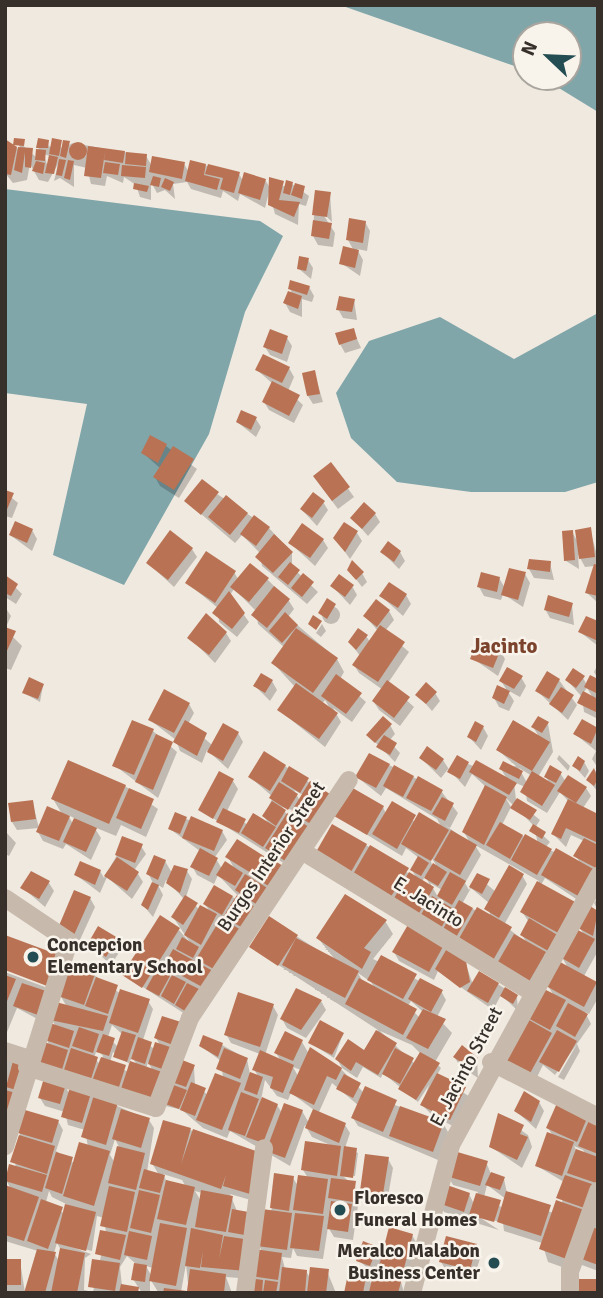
<!DOCTYPE html>
<style>
body{margin:0}
#map{position:relative;width:603px;height:1298px;overflow:hidden;background:#f0e9df;font-family:Signika,sans-serif}
div>[style]{position:absolute}
.water>*{inset:0;background:#81a6aa}
.shadow>*{inset:0;background:#0003}
.round{border-radius:50%}
.building>*{inset:0;background:#b97354}
.street>*{height:18px;margin:-9px;padding:0 9px;transform-origin:9px;border-radius:9px;background:#c7baac}
.dots>*{width:19px;height:19px;translate:-50% -50%;box-sizing:border-box;border:4px solid #f8f3eb;border-radius:50%}
span{translate:-50% -50%;white-space:nowrap;text-align:center;line-height:1.15;-webkit-text-stroke:5px #f8f3eb;paint-order:stroke}
.street-label{font-size:19px;color:#362f2a}
.poi-label{font-size:19px;color:#362f2a;font-weight:700}
.left{translate:0 -50%;text-align:left}
.right{translate:-100% -50%;text-align:right}
.neighbourhood-label{font-size:21px;color:#7c442c;font-weight:700}
.frame{position:absolute;inset:0;border:7px solid #362f2a;pointer-events:none}
.north{position:absolute;left:512px;top:21px;width:70px;height:70px;box-sizing:border-box;background:#f8f3eb;border:2px solid #aaa59e;border-radius:50%;rotate:293deg;font-size:19px;font-weight:700;line-height:28px;text-align:center;color:#362f2a}
.north::after{content:'';display:block;margin:auto;width:24px;height:32px;background:#244d53;clip-path:polygon(50% 0,100% 100%,50% 72%,0 100%)}
</style>
<div id="map">
<div class="water">
<i style="clip-path:polygon(340px 5px,598px 5px,598px 112px,541px 77px,568px 77px,568px 35px,526px 35px,526px 70px)"></i>
<i style="clip-path:polygon(5px 189px,260px 221px,283px 236px,245px 312px,209px 434px,124px 585px,53px 555px,87px 404px,5px 393px)"></i>
<i style="clip-path:polygon(598px 313px,598px 482px,565px 492px,471px 492px,397px 482px,351px 438px,336px 393px,369px 341px,440px 317px,514px 359px)"></i>
</div>
<div class="shadow">
<i style="clip-path:polygon(evenodd,17px 140px,37px 158px,40px 140px,52px 148px,53px 141px,62px 148px,73px 143px,146px 156px,152px 166px,184px 164px,189px 172px,192px 162px,239px 174px,243px 181px,265px 180px,271px 189px,292px 184px,309px 196px,306px 206px,299px 204px,298px 225px,275px 214px,269px 192px,265px 208px,240px 194px,238px 201px,223px 191px,221px 198px,191px 189px,187px 182px,173px 184px,175px 199px,165px 190px,157px 193px,151px 182px,151px 200px,140px 197px,136px 185px,124px 177px,123px 183px,107px 176px,105px 186px,91px 184px,87px 168px,74px 165px,74px 187px,60px 178px,54px 181px,58px 164px,48px 182px,39px 180px,30px 164px,27px 180px,13px 183px,5px 173px,5px 144px,21px 150px,17px 140px,44px 154px,50px 156px,48px 168px,44px 154px)"></i>
<i style="clip-path:polygon(330px 194px,332px 222px,321px 211px,335px 233px,333px 247px,318px 245px,313px 236px,314px 215px)"></i>
<i style="clip-path:polygon(365px 222px,370px 231px,367px 251px,357px 249px,363px 260px,360px 276px,341px 263px,354px 251px,348px 240px)"></i>
<i style="clip-path:polygon(308px 260px,313px 268px,311px 279px,299px 269px)"></i>
<i style="clip-path:polygon(309px 287px,314px 296px,312px 302px,302px 299px,302px 317px,290px 312px,285px 303px,293px 295px,290px 289px)"></i>
<i style="clip-path:polygon(354px 300px,357px 320px,343px 318px,338px 309px)"></i>
<i style="clip-path:polygon(353px 330px,361px 348px,345px 353px,340px 344px)"></i>
<i style="clip-path:polygon(287px 338px,292px 346px,287px 362px,270px 355px,265px 347px)"></i>
<i style="clip-path:polygon(289px 368px,294px 377px,288px 391px,303px 405px,294px 423px,269px 410px,264px 402px,273px 384px,257px 370px)"></i>
<i style="clip-path:polygon(314px 372px,323px 402px,313px 404px,308px 396px)"></i>
<i style="clip-path:polygon(256px 419px,261px 427px,256px 437px,237px 422px)"></i>
<i style="clip-path:polygon(166px 446px,197px 469px,179px 498px,160px 486px,155px 477px,161px 469px,143px 453px)"></i>
<i style="clip-path:polygon(331px 465px,354px 497px,338px 509px,320px 485px)"></i>
<i style="clip-path:polygon(5px 492px,18px 503px,12px 518px,5px 516px)"></i>
<i style="clip-path:polygon(217px 494px,269px 528px,292px 553px,292px 567px,318px 592px,307px 604px,262px 566px,260px 553px,242px 535px,235px 543px,186px 501px)"></i>
<i style="clip-path:polygon(323px 502px,328px 510px,317px 526px,302px 510px)"></i>
<i style="clip-path:polygon(375px 514px,380px 522px,368px 536px,352px 518px)"></i>
<i style="clip-path:polygon(590px 529px,598px 559px,598px 603px,587px 593px,595px 566px,585px 567px,578px 554px,579px 569px,566px 561px,572px 532px,579px 544px)"></i>
<i style="clip-path:polygon(32px 530px,37px 539px,32px 551px,10px 535px)"></i>
<i style="clip-path:polygon(357px 533px,362px 541px,350px 559px,335px 538px)"></i>
<i style="clip-path:polygon(323px 540px,328px 548px,315px 566px,290px 543px)"></i>
<i style="clip-path:polygon(192px 549px,197px 557px,174px 587px,148px 563px)"></i>
<i style="clip-path:polygon(382px 552px,400px 552px,405px 561px,399px 569px)"></i>
<i style="clip-path:polygon(550px 563px,554px 580px,534px 578px,529px 569px)"></i>
<i style="clip-path:polygon(349px 570px,362px 573px,367px 582px,362px 587px)"></i>
<i style="clip-path:polygon(evenodd,234px 572px,238px 579px,268px 580px,289px 601px,294px 609px,288px 617px,337px 659px,344px 672px,340px 679px,366px 702px,352px 722px,333px 708px,341px 722px,325px 747px,279px 710px,295px 687px,273px 663px,285px 648px,258px 624px,256px 611px,234px 589px,230px 595px,249px 622px,237px 637px,219px 622px,218px 608px,187px 583px,234px 572px,325px 700px,331px 710px,322px 704px,325px 700px)"></i>
<i style="clip-path:polygon(525px 574px,530px 583px,523px 607px,503px 594px,501px 600px,484px 596px,479px 587px,499px 578px,505px 588px)"></i>
<i style="clip-path:polygon(5px 577px,22px 594px,16px 604px,5px 597px)"></i>
<i style="clip-path:polygon(332px 586px,352px 586px,357px 595px,350px 605px)"></i>
<i style="clip-path:polygon(406px 595px,411px 604px,403px 616px,381px 596px)"></i>
<i style="clip-path:polygon(572px 605px,574px 625px,550px 618px,545px 609px)"></i>
<i class="round" style="left:322px;top:606px;width:18px;height:18px"></i>
<i style="clip-path:polygon(5px 607px,11px 616px,5px 629px)"></i>
<i style="clip-path:polygon(389px 611px,394px 620px,385px 631px,409px 652px,388px 683px,414px 707px,400px 726px,379px 710px,374px 702px,383px 690px,359px 673px,354px 665px,360px 656px,350px 642px,366px 636px,370px 642px,378px 631px,365px 616px)"></i>
<i style="clip-path:polygon(598px 623px,598px 646px,580px 632px)"></i>
<i style="clip-path:polygon(322px 624px,326px 631px,321px 637px,316px 633px)"></i>
<i style="clip-path:polygon(5px 629px,22px 646px,11px 670px,5px 668px)"></i>
<i style="clip-path:polygon(226px 633px,231px 641px,215px 663px,190px 638px)"></i>
<i style="clip-path:polygon(500px 650px,505px 659px,498px 676px,472px 658px)"></i>
<i style="clip-path:polygon(598px 664px,598px 679px,594px 672px)"></i>
<i style="clip-path:polygon(521px 677px,526px 686px,520px 697px,507px 690px,514px 701px,509px 711px,499px 707px,494px 698px,508px 692px,501px 681px)"></i>
<i style="clip-path:polygon(evenodd,583px 678px,587px 685px,598px 681px,598px 719px,584px 712px,582px 697px,567px 680px,583px 678px,587px 688px,593px 698px,583px 693px,587px 688px)"></i>
<i style="clip-path:polygon(559px 680px,577px 705px,568px 720px,537px 691px)"></i>
<i style="clip-path:polygon(272px 681px,277px 690px,270px 701px,255px 686px)"></i>
<i style="clip-path:polygon(43px 685px,40px 702px,24px 693px)"></i>
<i style="clip-path:polygon(435px 693px,440px 701px,432px 711px,418px 695px)"></i>
<i style="clip-path:polygon(189px 704px,194px 713px,188px 724px,212px 745px,238px 733px,243px 742px,228px 769px,207px 750px,202px 763px,180px 751px,176px 740px,150px 720px)"></i>
<i style="clip-path:polygon(582px 722px,598px 730px,598px 768px,592px 759px,596px 751px,575px 734px)"></i>
<i style="clip-path:polygon(evenodd,548px 724px,553px 752px,538px 777px,550px 784px,546px 777px,560px 773px,566px 782px,586px 788px,591px 796px,583px 808px,598px 816px,598px 874px,585px 905px,545px 878px,541px 885px,576px 905px,555px 959px,544px 954px,549px 962px,532px 992px,323px 861px,366px 845px,417px 879px,412px 870px,419px 858px,406px 848px,402px 856px,336px 816px,383px 807px,386px 814px,442px 828px,437px 819px,386px 788px,381px 796px,357px 777px,389px 765px,441px 791px,458px 813px,450px 828px,445px 825px,470px 843px,464px 832px,486px 787px,472px 774px,465px 787px,448px 769px,441px 778px,421px 758px,443px 760px,450px 771px,468px 764px,507px 779px,501px 769px,516px 766px,498px 750px,540px 738px,533px 727px,548px 724px,519px 768px,532px 776px,527px 783px,519px 768px,548px 724px,514px 782px,525px 787px,527px 801px,547px 813px,560px 792px,569px 802px,553px 834px,566px 847px,571px 835px,584px 841px,576px 856px,580px 863px,545px 848px,550px 842px,535px 828px,540px 820px,516px 800px,514px 782px,548px 724px,505px 797px,534px 826px,538px 844px,502px 825px,511px 807px,505px 797px,548px 724px,475px 845px,539px 881px,522px 912px,529px 922px,522px 935px,527px 943px,504px 925px,527px 884px,522px 875px,496px 892px,477px 876px,469px 890px,465px 883px,481px 855px,475px 845px,548px 724px,428px 852px,436px 865px,432px 865px,428px 852px,548px 724px,425px 876px,431px 887px,422px 882px,425px 876px,548px 724px,430px 883px,442px 890px,438px 897px,430px 883px,548px 724px,471px 888px,489px 903px,490px 917px,462px 904px,471px 888px)"></i>
<i style="clip-path:polygon(390px 725px,395px 734px,389px 741px,400px 753px,395px 762px,368px 735px)"></i>
<i style="clip-path:polygon(483px 727px,488px 736px,481px 750px,469px 737px)"></i>
<i style="clip-path:polygon(153px 731px,177px 752px,158px 798px,114px 765px)"></i>
<i style="clip-path:polygon(559px 755px,570px 766px,568px 771px,557px 759px)"></i>
<i style="clip-path:polygon(584px 762px,589px 771px,585px 778px,574px 766px)"></i>
<i style="clip-path:polygon(evenodd,285px 766px,310px 783px,316px 839px,296px 871px,200px 810px,233px 781px,238px 789px,227px 811px,248px 825px,269px 825px,264px 816px,273px 797px,250px 777px,285px 766px,294px 790px,303px 795px,300px 801px,294px 790px,285px 766px,282px 807px,292px 810px,300px 823px,287px 815px,282px 807px)"></i>
<i style="clip-path:polygon(594px 770px,598px 773px,598px 792px,588px 780px)"></i>
<i style="clip-path:polygon(evenodd,125px 786px,158px 809px,146px 837px,121px 825px,116px 836px,94px 827px,101px 838px,91px 860px,66px 844px,63px 849px,43px 841px,38px 832px,62px 814px,53px 799px,125px 786px,68px 815px,76px 819px,73px 824px,68px 815px)"></i>
<i style="clip-path:polygon(32px 801px,39px 828px,17px 830px,12px 822px)"></i>
<i style="clip-path:polygon(evenodd,186px 819px,222px 831px,227px 840px,215px 857px,222px 869px,235px 870px,228px 857px,266px 859px,284px 869px,196px 1021px,124px 975px,179px 930px,191px 944px,173px 917px,184px 899px,166px 880px,163px 888px,158px 885px,163px 895px,153px 917px,143px 905px,153px 883px,148px 873px,165px 861px,172px 873px,187px 871px,192px 879px,186px 897px,200px 910px,210px 912px,205px 904px,232px 897px,243px 901px,218px 875px,214px 884px,197px 875px,192px 866px,200px 851px,170px 829px,186px 819px,197px 957px,203px 967px,195px 963px,197px 957px,186px 819px,166px 966px,172px 977px,162px 972px,166px 966px)"></i>
<i style="clip-path:polygon(5px 831px,16px 843px,9px 856px,5px 854px)"></i>
<i style="clip-path:polygon(141px 846px,146px 854px,135px 869px,143px 882px,132px 899px,107px 877px,100px 893px,76px 875px,100px 871px,104px 878px,117px 855px)"></i>
<i style="clip-path:polygon(49px 883px,54px 891px,45px 907px,23px 888px)"></i>
<i style="clip-path:polygon(598px 897px,598px 910px,594px 903px)"></i>
<i style="clip-path:polygon(90px 898px,95px 907px,79px 942px,65px 936px)"></i>
<i style="clip-path:polygon(590px 909px,598px 913px,598px 951px,584px 976px,598px 986px,598px 998px,589px 1014px,585px 1012px,591px 1024px,555px 1075px,543px 1065px,533px 1085px,505px 1069px,543px 990px,554px 996px,548px 986px,568px 968px,562px 957px,584px 935px,580px 928px)"></i>
<i style="clip-path:polygon(evenodd,385px 921px,393px 934px,373px 959px,441px 991px,446px 1000px,437px 1017px,452px 1033px,435px 1062px,441px 1068px,437px 1075px,470px 1097px,455px 1127px,441px 1120px,448px 1132px,438px 1160px,358px 1126px,353px 1118px,359px 1106px,332px 1083px,319px 1112px,345px 1125px,350px 1133px,345px 1148px,358px 1153px,355px 1176px,342px 1175px,360px 1192px,353px 1240px,334px 1237px,328px 1227px,323px 1259px,297px 1256px,293px 1248px,291px 1258px,282px 1257px,285px 1269px,306px 1271px,310px 1278px,327px 1271px,336px 1293px,249px 1293px,251px 1279px,226px 1277px,232px 1293px,189px 1293px,186px 1264px,181px 1292px,142px 1293px,133px 1279px,136px 1264px,127px 1256px,120px 1267px,122px 1286px,140px 1293px,26px 1293px,38px 1251px,5px 1241px,5px 1187px,11px 1189px,6px 1180px,15px 1168px,20px 1133px,58px 1121px,63px 1130px,56px 1151px,75px 1164px,88px 1147px,85px 1130px,68px 1125px,65px 1112px,45px 1106px,40px 1098px,65px 1086px,70px 1095px,90px 1094px,149px 1120px,154px 1128px,147px 1172px,159px 1175px,152px 1163px,190px 1130px,234px 1143px,254px 1201px,230px 1194px,250px 1243px,262px 1252px,259px 1245px,272px 1208px,293px 1178px,298px 1186px,308px 1178px,303px 1170px,330px 1145px,312px 1137px,305px 1125px,290px 1166px,230px 1131px,227px 1138px,203px 1128px,182px 1110px,65px 1081px,47px 1040px,56px 1027px,52px 1020px,67px 1007px,60px 995px,94px 975px,121px 994px,148px 1001px,153px 1009px,143px 1040px,154px 1049px,160px 1045px,156px 1038px,180px 1023px,167px 1073px,194px 1067px,195px 1085px,208px 1095px,223px 1078px,221px 1061px,201px 1046px,222px 1045px,247px 1059px,250px 1074px,259px 1078px,254px 1069px,260px 1054px,231px 1043px,226px 1034px,273px 1006px,278px 1015px,265px 1055px,281px 1061px,276px 1053px,302px 1042px,309px 1054px,341px 1069px,364px 1093px,439px 1122px,422px 1105px,429px 1085px,418px 1102px,383px 1073px,381px 1078px,363px 1067px,357px 1078px,342px 1068px,336px 1057px,364px 1053px,378px 1030px,251px 947px,296px 936px,337px 962px,318px 938px,385px 921px,358px 973px,371px 982px,375px 989px,363px 982px,358px 973px,385px 921px,411px 1001px,423px 1012px,420px 1018px,408px 1006px,411px 1001px,385px 921px,112px 1025px,122px 1034px,118px 1047px,108px 1037px,112px 1025px,385px 921px,380px 1031px,412px 1045px,421px 1054px,415px 1064px,380px 1031px,385px 921px,97px 1049px,103px 1056px,100px 1064px,94px 1058px,97px 1049px,385px 921px,113px 1052px,131px 1065px,128px 1072px,110px 1062px,113px 1052px,385px 921px,132px 1057px,137px 1065px,129px 1063px,132px 1057px,385px 921px,148px 1062px,153px 1071px,146px 1069px,148px 1062px,385px 921px,293px 1067px,301px 1070px,298px 1076px,293px 1067px,385px 921px,265px 1080px,277px 1096px,288px 1100px,291px 1093px,314px 1110px,309px 1123px,302px 1111px,282px 1113px,277px 1105px,260px 1105px,265px 1080px,385px 921px,115px 1139px,119px 1147px,115px 1163px,110px 1155px,115px 1139px,385px 921px,163px 1174px,182px 1180px,186px 1187px,166px 1180px,163px 1174px,385px 921px,49px 1191px,52px 1197px,72px 1207px,65px 1214px,46px 1202px,49px 1191px,385px 921px,195px 1191px,202px 1193px,201px 1201px,195px 1191px,385px 921px,97px 1216px,104px 1218px,106px 1233px,93px 1292px,84px 1290px,85px 1258px,91px 1254px,61px 1243px,92px 1251px,97px 1216px,385px 921px,57px 1243px,61px 1250px,59px 1261px,54px 1253px,57px 1243px,385px 921px,146px 1266px,153px 1268px,152px 1277px,146px 1266px,385px 921px,150px 1279px,155px 1287px,158px 1292px,150px 1291px,150px 1279px)"></i>
<i style="clip-path:polygon(410px 925px,465px 962px,473px 985px,498px 984px,517px 997px,518px 1011px,501px 995px,493px 1010px,438px 971px,434px 980px,399px 961px,394px 952px)"></i>
<i style="clip-path:polygon(117px 939px,122px 948px,111px 965px,89px 945px)"></i>
<i style="clip-path:polygon(58px 956px,43px 1022px,17px 1008px,5px 1037px,5px 972px,45px 987px,46px 995px)"></i>
<i style="clip-path:polygon(321px 1001px,326px 1010px,306px 1038px,287px 1028px,282px 1019px)"></i>
<i style="clip-path:polygon(343px 1034px,334px 1058px,310px 1043px)"></i>
<i style="clip-path:polygon(577px 1044px,580px 1051px,564px 1080px,558px 1077px)"></i>
<i style="clip-path:polygon(455px 1058px,477px 1059px,478px 1078px,460px 1066px)"></i>
<i style="clip-path:polygon(5px 1059px,23px 1065px,5px 1134px)"></i>
<i style="clip-path:polygon(539px 1102px,544px 1111px,536px 1129px,516px 1111px)"></i>
<i style="clip-path:polygon(evenodd,558px 1105px,598px 1123px,598px 1271px,582px 1265px,579px 1273px,548px 1262px,542px 1243px,504px 1231px,503px 1223px,476px 1215px,499px 1230px,476px 1223px,470px 1213px,468px 1219px,444px 1212px,439px 1203px,469px 1194px,474px 1204px,478px 1192px,453px 1185px,448px 1176px,486px 1162px,491px 1174px,504px 1179px,507px 1193px,553px 1213px,562px 1204px,564px 1182px,537px 1166px,553px 1136px,548px 1128px,558px 1105px,574px 1146px,583px 1150px,586px 1155px,577px 1151px,574px 1146px,558px 1105px,487px 1185px,506px 1199px,503px 1208px,484px 1197px,487px 1185px)"></i>
<i style="clip-path:polygon(499px 1115px,528px 1135px,532px 1147px,522px 1168px,491px 1147px)"></i>
<i style="clip-path:polygon(388px 1159px,393px 1168px,387px 1202px,367px 1199px,362px 1190px)"></i>
<i style="clip-path:polygon(evenodd,412px 1235px,417px 1244px,407px 1280px,400px 1278px,404px 1293px,346px 1293px,366px 1274px,372px 1285px,375px 1274px,358px 1260px,377px 1248px,383px 1259px,412px 1235px,379px 1263px,387px 1276px,375px 1273px,379px 1263px)"></i>
<i style="clip-path:polygon(476px 1246px,481px 1255px,474px 1278px,446px 1270px,441px 1262px)"></i>
<i style="clip-path:polygon(5px 1261px,20px 1261px,25px 1293px,5px 1293px)"></i>
</div>
<div class="building">
<i style="clip-path:polygon(14px 138px,25px 139px,24px 146px,13px 145px)"></i>
<i style="clip-path:polygon(38px 138px,49px 140px,48px 148px,36px 148px)"></i>
<i style="clip-path:polygon(52px 138px,62px 140px,59px 156px,49px 154px)"></i>
<i style="clip-path:polygon(5px 139px,17px 147px,11px 175px,6px 174px)"></i>
<i style="clip-path:polygon(63px 140px,70px 141px,66px 158px,60px 156px)"></i>
<i class="round" style="left:69px;top:142px;width:18px;height:18px"></i>
<i style="clip-path:polygon(88px 146px,125px 151px,123px 163px,104px 160px,105px 152px,101px 178px,84px 176px)"></i>
<i style="clip-path:polygon(18px 147px,33px 148px,31px 168px,25px 167px,25px 152px,22px 173px,14px 170px)"></i>
<i style="clip-path:polygon(36px 149px,46px 150px,45px 161px,35px 160px)"></i>
<i style="clip-path:polygon(126px 152px,147px 154px,146px 166px,125px 164px)"></i>
<i style="clip-path:polygon(49px 155px,58px 157px,54px 174px,45px 173px)"></i>
<i style="clip-path:polygon(152px 156px,185px 162px,182px 179px,149px 172px)"></i>
<i style="clip-path:polygon(59px 159px,66px 160px,62px 176px,56px 175px)"></i>
<i style="clip-path:polygon(68px 160px,74px 161px,70px 180px,64px 178px)"></i>
<i style="clip-path:polygon(190px 160px,206px 164px,204px 175px,220px 179px,217px 190px,185px 181px)"></i>
<i style="clip-path:polygon(36px 161px,45px 163px,43px 174px,32px 171px)"></i>
<i style="clip-path:polygon(105px 162px,120px 164px,118px 175px,103px 173px)"></i>
<i style="clip-path:polygon(208px 164px,240px 172px,234px 193px,220px 189px,223px 178px,205px 174px)"></i>
<i style="clip-path:polygon(122px 165px,146px 167px,145px 178px,121px 176px)"></i>
<i style="clip-path:polygon(244px 172px,266px 179px,260px 200px,238px 193px)"></i>
<i style="clip-path:polygon(153px 176px,161px 178px,159px 187px,150px 185px)"></i>
<i style="clip-path:polygon(269px 177px,284px 181px,279px 200px,300px 202px,294px 217px,268px 205px)"></i>
<i style="clip-path:polygon(165px 178px,174px 182px,170px 191px,161px 187px)"></i>
<i style="clip-path:polygon(286px 180px,293px 182px,290px 195px,283px 193px)"></i>
<i style="clip-path:polygon(134px 183px,149px 186px,147px 192px,133px 189px)"></i>
<i style="clip-path:polygon(295px 183px,305px 186px,302px 199px,291px 195px)"></i>
<i style="clip-path:polygon(315px 190px,331px 192px,327px 217px,312px 215px)"></i>
<i style="clip-path:polygon(349px 218px,366px 221px,363px 243px,346px 240px)"></i>
<i style="clip-path:polygon(313px 220px,332px 223px,329px 239px,311px 236px)"></i>
<i style="clip-path:polygon(343px 246px,359px 250px,355px 268px,339px 264px)"></i>
<i style="clip-path:polygon(299px 256px,309px 258px,306px 271px,297px 269px)"></i>
<i style="clip-path:polygon(290px 280px,310px 286px,307px 295px,288px 289px)"></i>
<i style="clip-path:polygon(288px 291px,302px 296px,298px 309px,283px 303px)"></i>
<i style="clip-path:polygon(339px 296px,355px 299px,352px 312px,336px 310px)"></i>
<i style="clip-path:polygon(354px 328px,357px 339px,339px 345px,335px 333px)"></i>
<i style="clip-path:polygon(270px 329px,288px 336px,282px 354px,263px 347px)"></i>
<i style="clip-path:polygon(263px 354px,290px 367px,282px 383px,255px 370px)"></i>
<i style="clip-path:polygon(315px 370px,320px 394px,307px 396px,302px 373px)"></i>
<i style="clip-path:polygon(272px 381px,300px 395px,289px 416px,262px 402px)"></i>
<i style="clip-path:polygon(241px 410px,257px 417px,251px 430px,236px 422px)"></i>
<i style="clip-path:polygon(150px 435px,167px 444px,158px 463px,141px 453px)"></i>
<i style="clip-path:polygon(173px 446px,194px 459px,174px 490px,153px 477px)"></i>
<i style="clip-path:polygon(331px 462px,350px 487px,332px 501px,313px 476px)"></i>
<i style="clip-path:polygon(202px 479px,219px 492px,201px 515px,184px 501px)"></i>
<i style="clip-path:polygon(5px 490px,14px 493px,5px 514px)"></i>
<i style="clip-path:polygon(313px 492px,325px 501px,312px 518px,300px 509px)"></i>
<i style="clip-path:polygon(226px 495px,248px 513px,230px 535px,208px 517px)"></i>
<i style="clip-path:polygon(364px 502px,376px 513px,362px 529px,350px 518px)"></i>
<i style="clip-path:polygon(254px 515px,270px 527px,256px 546px,240px 534px)"></i>
<i style="clip-path:polygon(15px 521px,33px 529px,27px 543px,9px 535px)"></i>
<i style="clip-path:polygon(344px 522px,358px 531px,345px 552px,333px 538px)"></i>
<i style="clip-path:polygon(302px 523px,324px 539px,310px 558px,288px 543px)"></i>
<i style="clip-path:polygon(591px 527px,595px 557px,579px 559px,575px 530px)"></i>
<i style="clip-path:polygon(170px 530px,193px 548px,168px 580px,146px 563px)"></i>
<i style="clip-path:polygon(573px 530px,575px 560px,564px 561px,562px 531px)"></i>
<i style="clip-path:polygon(274px 534px,293px 552px,273px 573px,255px 557px)"></i>
<i style="clip-path:polygon(388px 541px,401px 551px,394px 562px,380px 552px)"></i>
<i style="clip-path:polygon(206px 551px,236px 571px,215px 603px,185px 583px)"></i>
<i style="clip-path:polygon(529px 559px,551px 561px,550px 572px,527px 569px)"></i>
<i style="clip-path:polygon(352px 560px,364px 572px,356px 580px,347px 570px)"></i>
<i style="clip-path:polygon(290px 562px,300px 570px,288px 585px,278px 577px)"></i>
<i style="clip-path:polygon(250px 563px,269px 578px,249px 602px,230px 587px)"></i>
<i style="clip-path:polygon(594px 564px,598px 565px,598px 596px,585px 593px)"></i>
<i style="clip-path:polygon(509px 568px,526px 572px,518px 600px,501px 595px)"></i>
<i style="clip-path:polygon(481px 572px,500px 577px,497px 592px,477px 587px)"></i>
<i style="clip-path:polygon(303px 573px,314px 582px,302px 597px,291px 588px)"></i>
<i style="clip-path:polygon(339px 574px,354px 585px,345px 597px,330px 586px)"></i>
<i style="clip-path:polygon(5px 575px,18px 584px,11px 596px,5px 593px)"></i>
<i style="clip-path:polygon(389px 582px,407px 594px,398px 608px,379px 596px)"></i>
<i style="clip-path:polygon(274px 586px,290px 599px,267px 628px,251px 615px)"></i>
<i style="clip-path:polygon(229px 591px,245px 613px,232px 629px,212px 613px)"></i>
<i style="clip-path:polygon(548px 595px,573px 603px,569px 617px,544px 610px)"></i>
<i style="clip-path:polygon(327px 598px,336px 604px,327px 619px,318px 613px)"></i>
<i style="clip-path:polygon(376px 599px,390px 610px,377px 627px,363px 616px)"></i>
<i style="clip-path:polygon(285px 612px,298px 625px,282px 643px,269px 631px)"></i>
<i style="clip-path:polygon(206px 613px,227px 632px,209px 655px,187px 638px)"></i>
<i style="clip-path:polygon(313px 615px,322px 621px,316px 630px,308px 624px)"></i>
<i style="clip-path:polygon(586px 616px,598px 621px,598px 641px,578px 632px)"></i>
<i style="clip-path:polygon(380px 625px,405px 642px,378px 682px,352px 665px)"></i>
<i style="clip-path:polygon(5px 627px,16px 631px,5px 655px)"></i>
<i style="clip-path:polygon(296px 628px,338px 658px,313px 693px,271px 663px)"></i>
<i style="clip-path:polygon(358px 628px,368px 635px,356px 650px,348px 642px)"></i>
<i style="clip-path:polygon(478px 639px,501px 649px,493px 668px,470px 659px)"></i>
<i style="clip-path:polygon(507px 667px,523px 676px,514px 689px,499px 681px)"></i>
<i style="clip-path:polygon(573px 668px,585px 676px,576px 688px,565px 680px)"></i>
<i style="clip-path:polygon(547px 671px,560px 679px,549px 699px,535px 691px)"></i>
<i style="clip-path:polygon(261px 673px,273px 680px,265px 693px,253px 686px)"></i>
<i style="clip-path:polygon(336px 674px,362px 693px,346px 714px,321px 696px)"></i>
<i style="clip-path:polygon(590px 675px,598px 679px,598px 694px,584px 687px)"></i>
<i style="clip-path:polygon(29px 677px,44px 684px,38px 699px,22px 693px)"></i>
<i style="clip-path:polygon(387px 680px,410px 697px,394px 718px,372px 701px)"></i>
<i style="clip-path:polygon(426px 682px,437px 692px,426px 704px,415px 695px)"></i>
<i style="clip-path:polygon(296px 683px,338px 713px,319px 739px,277px 710px)"></i>
<i style="clip-path:polygon(497px 685px,510px 691px,504px 704px,492px 698px)"></i>
<i style="clip-path:polygon(561px 687px,574px 695px,562px 713px,549px 704px)"></i>
<i style="clip-path:polygon(164px 689px,190px 703px,174px 733px,148px 720px)"></i>
<i style="clip-path:polygon(583px 691px,598px 699px,598px 713px,577px 703px)"></i>
<i style="clip-path:polygon(383px 716px,392px 724px,375px 743px,366px 735px)"></i>
<i style="clip-path:polygon(538px 716px,549px 722px,542px 733px,531px 727px)"></i>
<i style="clip-path:polygon(582px 719px,598px 728px,591px 744px,573px 734px)"></i>
<i style="clip-path:polygon(132px 720px,154px 729px,134px 775px,112px 766px)"></i>
<i style="clip-path:polygon(185px 720px,207px 733px,197px 756px,173px 742px)"></i>
<i style="clip-path:polygon(513px 720px,550px 742px,532px 771px,555px 785px,542px 806px,520px 792px,532px 771px,496px 750px)"></i>
<i style="clip-path:polygon(475px 721px,484px 726px,476px 742px,467px 737px)"></i>
<i style="clip-path:polygon(223px 723px,239px 732px,223px 761px,207px 752px)"></i>
<i style="clip-path:polygon(156px 734px,173px 742px,153px 790px,135px 782px)"></i>
<i style="clip-path:polygon(384px 735px,397px 743px,390px 755px,376px 747px)"></i>
<i style="clip-path:polygon(427px 746px,444px 759px,436px 770px,419px 758px)"></i>
<i style="clip-path:polygon(264px 751px,286px 765px,270px 791px,248px 777px)"></i>
<i style="clip-path:polygon(369px 753px,390px 764px,376px 788px,355px 777px)"></i>
<i style="clip-path:polygon(457px 755px,469px 762px,460px 779px,447px 772px)"></i>
<i style="clip-path:polygon(578px 756px,585px 761px,580px 771px,572px 766px)"></i>
<i style="clip-path:polygon(68px 760px,126px 785px,109px 824px,51px 799px)"></i>
<i style="clip-path:polygon(476px 760px,517px 783px,509px 795px,469px 772px)"></i>
<i style="clip-path:polygon(503px 761px,523px 771px,519px 779px,499px 769px)"></i>
<i style="clip-path:polygon(394px 765px,414px 776px,403px 797px,383px 786px)"></i>
<i style="clip-path:polygon(550px 765px,562px 772px,556px 783px,544px 777px)"></i>
<i style="clip-path:polygon(289px 766px,309px 778px,300px 793px,281px 781px)"></i>
<i style="clip-path:polygon(594px 768px,598px 779px,594px 786px,586px 780px)"></i>
<i style="clip-path:polygon(219px 771px,234px 779px,213px 819px,198px 810px)"></i>
<i style="clip-path:polygon(568px 775px,587px 787px,576px 803px,557px 791px)"></i>
<i style="clip-path:polygon(418px 776px,443px 790px,431px 811px,406px 798px)"></i>
<i style="clip-path:polygon(310px 781px,333px 796px,314px 826px,291px 812px)"></i>
<i style="clip-path:polygon(279px 782px,298px 794px,288px 810px,269px 798px)"></i>
<i style="clip-path:polygon(485px 785px,507px 797px,484px 845px,462px 832px)"></i>
<i style="clip-path:polygon(351px 787px,384px 806px,367px 835px,334px 816px)"></i>
<i style="clip-path:polygon(129px 788px,154px 799px,141px 829px,116px 818px)"></i>
<i style="clip-path:polygon(442px 797px,454px 803px,445px 821px,432px 814px)"></i>
<i style="clip-path:polygon(517px 798px,537px 810px,530px 820px,510px 808px)"></i>
<i style="clip-path:polygon(568px 799px,598px 814px,598px 843px,566px 828px,561px 839px,551px 834px)"></i>
<i style="clip-path:polygon(33px 800px,36px 819px,11px 822px,8px 803px)"></i>
<i style="clip-path:polygon(272px 801px,286px 810px,276px 826px,262px 816px)"></i>
<i style="clip-path:polygon(392px 801px,416px 815px,397px 849px,372px 834px)"></i>
<i style="clip-path:polygon(47px 806px,70px 816px,59px 841px,36px 832px)"></i>
<i style="clip-path:polygon(223px 808px,246px 819px,239px 833px,216px 822px)"></i>
<i style="clip-path:polygon(175px 812px,187px 817px,180px 834px,168px 829px)"></i>
<i style="clip-path:polygon(419px 812px,449px 830px,431px 861px,401px 844px)"></i>
<i style="clip-path:polygon(253px 813px,276px 827px,263px 847px,241px 833px)"></i>
<i style="clip-path:polygon(287px 813px,312px 829px,290px 864px,265px 848px)"></i>
<i style="clip-path:polygon(191px 816px,223px 830px,214px 851px,182px 838px)"></i>
<i style="clip-path:polygon(74px 818px,97px 828px,86px 852px,63px 842px)"></i>
<i style="clip-path:polygon(500px 822px,523px 835px,510px 859px,486px 845px)"></i>
<i style="clip-path:polygon(332px 824px,367px 844px,351px 872px,316px 852px)"></i>
<i style="clip-path:polygon(533px 824px,546px 832px,542px 839px,529px 831px)"></i>
<i style="clip-path:polygon(451px 830px,477px 845px,460px 875px,434px 860px)"></i>
<i style="clip-path:polygon(525px 834px,552px 849px,537px 875px,511px 860px)"></i>
<i style="clip-path:polygon(122px 836px,143px 844px,135px 863px,115px 855px)"></i>
<i style="clip-path:polygon(584px 838px,598px 845px,596px 868px,573px 856px)"></i>
<i style="clip-path:polygon(237px 839px,267px 858px,256px 876px,225px 857px)"></i>
<i style="clip-path:polygon(370px 845px,409px 868px,390px 898px,352px 876px)"></i>
<i style="clip-path:polygon(200px 848px,218px 858px,209px 876px,190px 867px)"></i>
<i style="clip-path:polygon(556px 848px,595px 870px,580px 897px,541px 875px)"></i>
<i style="clip-path:polygon(154px 855px,166px 860px,158px 880px,146px 874px)"></i>
<i style="clip-path:polygon(418px 856px,429px 863px,421px 876px,410px 870px)"></i>
<i style="clip-path:polygon(117px 857px,139px 872px,127px 891px,104px 876px)"></i>
<i style="clip-path:polygon(269px 857px,286px 868px,273px 889px,256px 878px)"></i>
<i style="clip-path:polygon(80px 861px,101px 870px,95px 885px,74px 875px)"></i>
<i style="clip-path:polygon(225px 861px,243px 873px,235px 886px,216px 875px)"></i>
<i style="clip-path:polygon(433px 863px,447px 872px,438px 886px,424px 878px)"></i>
<i style="clip-path:polygon(174px 865px,188px 869px,180px 893px,166px 883px)"></i>
<i style="clip-path:polygon(509px 865px,524px 874px,499px 918px,484px 909px)"></i>
<i style="clip-path:polygon(31px 871px,50px 881px,39px 899px,20px 888px)"></i>
<i style="clip-path:polygon(409px 872px,434px 887px,418px 915px,393px 900px)"></i>
<i style="clip-path:polygon(450px 872px,466px 881px,452px 905px,437px 896px)"></i>
<i style="clip-path:polygon(477px 873px,490px 879px,482px 894px,469px 887px)"></i>
<i style="clip-path:polygon(245px 874px,269px 889px,259px 906px,235px 890px)"></i>
<i style="clip-path:polygon(537px 881px,577px 903px,560px 934px,520px 912px)"></i>
<i style="clip-path:polygon(152px 882px,159px 885px,148px 910px,141px 905px)"></i>
<i style="clip-path:polygon(214px 885px,233px 896px,222px 915px,203px 904px)"></i>
<i style="clip-path:polygon(74px 890px,91px 897px,74px 935px,58px 928px)"></i>
<i style="clip-path:polygon(345px 894px,387px 920px,364px 948px,371px 952px,362px 969px,316px 938px)"></i>
<i style="clip-path:polygon(185px 895px,198px 903px,183px 925px,171px 917px)"></i>
<i style="clip-path:polygon(237px 895px,255px 907px,243px 928px,223px 917px)"></i>
<i style="clip-path:polygon(432px 896px,452px 908px,440px 930px,419px 918px)"></i>
<i style="clip-path:polygon(459px 900px,473px 908px,455px 939px,442px 931px)"></i>
<i style="clip-path:polygon(200px 905px,217px 914px,201px 945px,184px 935px)"></i>
<i style="clip-path:polygon(590px 906px,598px 911px,593px 936px,578px 928px)"></i>
<i style="clip-path:polygon(477px 907px,512px 927px,492px 962px,457px 942px)"></i>
<i style="clip-path:polygon(160px 915px,180px 928px,142px 988px,122px 975px)"></i>
<i style="clip-path:polygon(269px 916px,298px 935px,278px 966px,249px 947px)"></i>
<i style="clip-path:polygon(221px 918px,241px 930px,217px 971px,196px 959px)"></i>
<i style="clip-path:polygon(529px 918px,559px 936px,550px 952px,520px 935px)"></i>
<i style="clip-path:polygon(409px 923px,445px 943px,429px 972px,392px 952px)"></i>
<i style="clip-path:polygon(98px 926px,118px 938px,106px 957px,87px 945px)"></i>
<i style="clip-path:polygon(576px 929px,595px 939px,579px 968px,560px 957px)"></i>
<i style="clip-path:polygon(514px 934px,546px 952px,527px 985px,495px 967px)"></i>
<i style="clip-path:polygon(5px 935px,59px 955px,47px 986px,5px 970px)"></i>
<i style="clip-path:polygon(182px 937px,199px 947px,193px 958px,176px 949px)"></i>
<i style="clip-path:polygon(296px 938px,359px 971px,345px 998px,282px 965px)"></i>
<i style="clip-path:polygon(449px 945px,466px 961px,470px 982px,460px 988px,435px 969px)"></i>
<i style="clip-path:polygon(173px 949px,213px 971px,204px 988px,164px 966px)"></i>
<i style="clip-path:polygon(381px 955px,417px 974px,403px 999px,367px 980px)"></i>
<i style="clip-path:polygon(560px 962px,597px 982px,584px 1007px,546px 986px)"></i>
<i style="clip-path:polygon(69px 965px,95px 974px,84px 1005px,58px 996px)"></i>
<i style="clip-path:polygon(158px 967px,171px 974px,159px 996px,146px 989px)"></i>
<i style="clip-path:polygon(479px 971px,499px 983px,488px 1003px,467px 991px)"></i>
<i style="clip-path:polygon(5px 975px,16px 979px,5px 1006px)"></i>
<i style="clip-path:polygon(172px 975px,186px 982px,174px 1004px,161px 996px)"></i>
<i style="clip-path:polygon(96px 977px,118px 985px,108px 1014px,85px 1006px)"></i>
<i style="clip-path:polygon(359px 978px,417px 1009px,403px 1035px,345px 1004px)"></i>
<i style="clip-path:polygon(420px 978px,443px 990px,431px 1012px,408px 999px)"></i>
<i style="clip-path:polygon(22px 983px,46px 991px,38px 1015px,13px 1006px)"></i>
<i style="clip-path:polygon(187px 983px,203px 991px,190px 1014px,175px 1005px)"></i>
<i style="clip-path:polygon(505px 987px,518px 995px,513px 1004px,500px 996px)"></i>
<i style="clip-path:polygon(296px 988px,322px 1000px,301px 1030px,280px 1019px)"></i>
<i style="clip-path:polygon(542px 988px,566px 1000px,550px 1030px,526px 1017px)"></i>
<i style="clip-path:polygon(120px 989px,150px 999px,138px 1033px,109px 1023px)"></i>
<i style="clip-path:polygon(238px 992px,274px 1004px,260px 1047px,224px 1035px)"></i>
<i style="clip-path:polygon(56px 1002px,108px 1016px,103px 1031px,50px 1020px)"></i>
<i style="clip-path:polygon(568px 1003px,588px 1014px,575px 1037px,556px 1026px)"></i>
<i style="clip-path:polygon(423px 1009px,446px 1019px,428px 1049px,406px 1038px)"></i>
<i style="clip-path:polygon(162px 1016px,181px 1022px,173px 1045px,154px 1038px)"></i>
<i style="clip-path:polygon(522px 1016px,552px 1033px,528px 1077px,498px 1061px)"></i>
<i style="clip-path:polygon(320px 1020px,344px 1033px,332px 1055px,308px 1043px)"></i>
<i style="clip-path:polygon(50px 1023px,74px 1031px,69px 1048px,45px 1040px)"></i>
<i style="clip-path:polygon(79px 1027px,99px 1034px,93px 1053px,72px 1046px)"></i>
<i style="clip-path:polygon(376px 1030px,397px 1043px,378px 1075px,356px 1062px,351px 1071px,335px 1059px,348px 1039px,364px 1050px)"></i>
<i style="clip-path:polygon(557px 1030px,577px 1041px,559px 1072px,539px 1062px)"></i>
<i style="clip-path:polygon(122px 1031px,136px 1035px,127px 1062px,113px 1057px)"></i>
<i style="clip-path:polygon(285px 1031px,303px 1040px,293px 1061px,274px 1053px)"></i>
<i style="clip-path:polygon(103px 1034px,115px 1038px,109px 1056px,96px 1052px)"></i>
<i style="clip-path:polygon(203px 1035px,223px 1043px,218px 1057px,199px 1046px)"></i>
<i style="clip-path:polygon(138px 1037px,152px 1042px,145px 1064px,131px 1059px)"></i>
<i style="clip-path:polygon(41px 1041px,68px 1050px,61px 1073px,34px 1064px)"></i>
<i style="clip-path:polygon(155px 1042px,173px 1048px,165px 1070px,148px 1064px)"></i>
<i style="clip-path:polygon(462px 1045px,478px 1058px,473px 1070px,453px 1057px)"></i>
<i style="clip-path:polygon(310px 1047px,342px 1068px,336px 1080px,327px 1076px,314px 1105px,289px 1093px)"></i>
<i style="clip-path:polygon(71px 1048px,98px 1057px,91px 1079px,64px 1070px)"></i>
<i style="clip-path:polygon(224px 1048px,248px 1058px,240px 1079px,216px 1069px)"></i>
<i style="clip-path:polygon(395px 1048px,414px 1058px,400px 1084px,382px 1074px)"></i>
<i style="clip-path:polygon(260px 1050px,294px 1065px,283px 1093px,270px 1088px,273px 1077px,252px 1070px)"></i>
<i style="clip-path:polygon(420px 1052px,440px 1063px,416px 1100px,398px 1089px)"></i>
<i style="clip-path:polygon(101px 1057px,126px 1065px,118px 1090px,92px 1081px)"></i>
<i style="clip-path:polygon(177px 1058px,195px 1065px,186px 1087px,169px 1081px)"></i>
<i style="clip-path:polygon(13px 1061px,24px 1064px,16px 1090px,6px 1087px)"></i>
<i style="clip-path:polygon(130px 1061px,165px 1073px,155px 1104px,120px 1092px)"></i>
<i style="clip-path:polygon(250px 1072px,263px 1077px,257px 1095px,244px 1090px)"></i>
<i style="clip-path:polygon(215px 1073px,241px 1083px,222px 1130px,196px 1120px)"></i>
<i style="clip-path:polygon(437px 1073px,466px 1087px,450px 1120px,420px 1105px)"></i>
<i style="clip-path:polygon(344px 1074px,361px 1083px,353px 1098px,336px 1089px)"></i>
<i style="clip-path:polygon(44px 1078px,66px 1084px,60px 1104px,38px 1098px)"></i>
<i style="clip-path:polygon(191px 1082px,206px 1088px,195px 1116px,180px 1110px)"></i>
<i style="clip-path:polygon(168px 1083px,187px 1090px,179px 1109px,160px 1102px)"></i>
<i style="clip-path:polygon(365px 1086px,397px 1100px,383px 1132px,351px 1118px)"></i>
<i style="clip-path:polygon(70px 1087px,91px 1093px,82px 1123px,61px 1117px)"></i>
<i style="clip-path:polygon(5px 1090px,16px 1093px,5px 1131px)"></i>
<i style="clip-path:polygon(524px 1091px,540px 1101px,531px 1122px,514px 1111px)"></i>
<i style="clip-path:polygon(241px 1092px,259px 1099px,245px 1136px,228px 1130px)"></i>
<i style="clip-path:polygon(94px 1095px,118px 1102px,106px 1145px,81px 1137px)"></i>
<i style="clip-path:polygon(262px 1097px,278px 1104px,263px 1143px,246px 1137px)"></i>
<i style="clip-path:polygon(284px 1103px,303px 1110px,285px 1158px,266px 1151px)"></i>
<i style="clip-path:polygon(557px 1103px,588px 1116px,577px 1142px,546px 1128px)"></i>
<i style="clip-path:polygon(400px 1106px,444px 1122px,433px 1152px,389px 1136px)"></i>
<i style="clip-path:polygon(121px 1109px,150px 1118px,141px 1148px,112px 1139px)"></i>
<i style="clip-path:polygon(313px 1109px,346px 1123px,339px 1143px,305px 1128px)"></i>
<i style="clip-path:polygon(25px 1110px,59px 1120px,52px 1143px,18px 1133px)"></i>
<i style="clip-path:polygon(498px 1113px,524px 1125px,520px 1134px,528px 1137px,517px 1160px,489px 1147px)"></i>
<i style="clip-path:polygon(590px 1118px,598px 1121px,598px 1154px,578px 1146px)"></i>
<i style="clip-path:polygon(163px 1120px,191px 1128px,181px 1164px,193px 1129px,262px 1153px,250px 1194px,223px 1186px,226px 1175px,221px 1189px,150px 1164px)"></i>
<i style="clip-path:polygon(547px 1132px,574px 1142px,562px 1176px,535px 1166px)"></i>
<i style="clip-path:polygon(19px 1135px,55px 1146px,47px 1174px,10px 1162px)"></i>
<i style="clip-path:polygon(305px 1141px,341px 1146px,337px 1176px,301px 1170px)"></i>
<i style="clip-path:polygon(79px 1142px,110px 1151px,94px 1206px,63px 1196px)"></i>
<i style="clip-path:polygon(117px 1146px,145px 1153px,136px 1190px,108px 1183px)"></i>
<i style="clip-path:polygon(344px 1146px,357px 1148px,353px 1178px,340px 1176px)"></i>
<i style="clip-path:polygon(576px 1149px,598px 1157px,596px 1183px,567px 1173px)"></i>
<i style="clip-path:polygon(454px 1151px,488px 1161px,480px 1186px,446px 1176px)"></i>
<i style="clip-path:polygon(56px 1152px,73px 1157px,62px 1194px,45px 1188px)"></i>
<i style="clip-path:polygon(365px 1154px,389px 1157px,383px 1194px,360px 1191px)"></i>
<i style="clip-path:polygon(9px 1164px,47px 1175px,42px 1192px,5px 1181px)"></i>
<i style="clip-path:polygon(144px 1169px,165px 1175px,160px 1193px,139px 1188px)"></i>
<i style="clip-path:polygon(491px 1172px,505px 1177px,500px 1190px,485px 1185px)"></i>
<i style="clip-path:polygon(274px 1173px,294px 1176px,289px 1211px,270px 1208px)"></i>
<i style="clip-path:polygon(298px 1175px,328px 1179px,323px 1214px,293px 1210px)"></i>
<i style="clip-path:polygon(565px 1175px,598px 1186px,590px 1210px,556px 1198px)"></i>
<i style="clip-path:polygon(331px 1178px,356px 1181px,353px 1202px,328px 1198px)"></i>
<i style="clip-path:polygon(166px 1180px,195px 1187px,186px 1225px,157px 1219px)"></i>
<i style="clip-path:polygon(444px 1184px,470px 1193px,464px 1212px,438px 1203px)"></i>
<i style="clip-path:polygon(5px 1185px,39px 1197px,24px 1241px,5px 1235px)"></i>
<i style="clip-path:polygon(109px 1186px,135px 1192px,127px 1232px,100px 1226px)"></i>
<i style="clip-path:polygon(139px 1190px,160px 1195px,151px 1233px,130px 1228px)"></i>
<i style="clip-path:polygon(201px 1190px,233px 1196px,226px 1232px,195px 1227px)"></i>
<i style="clip-path:polygon(506px 1191px,551px 1205px,541px 1236px,497px 1222px)"></i>
<i style="clip-path:polygon(476px 1193px,501px 1200px,494px 1222px,469px 1215px)"></i>
<i style="clip-path:polygon(41px 1199px,63px 1207px,48px 1249px,27px 1241px)"></i>
<i style="clip-path:polygon(556px 1200px,590px 1212px,572px 1261px,539px 1249px)"></i>
<i style="clip-path:polygon(331px 1201px,352px 1204px,348px 1232px,327px 1229px)"></i>
<i style="clip-path:polygon(65px 1204px,96px 1212px,86px 1251px,55px 1243px)"></i>
<i style="clip-path:polygon(232px 1209px,254px 1213px,250px 1236px,228px 1232px)"></i>
<i style="clip-path:polygon(262px 1209px,292px 1213px,287px 1250px,257px 1246px)"></i>
<i style="clip-path:polygon(295px 1213px,324px 1216px,319px 1251px,290px 1248px)"></i>
<i style="clip-path:polygon(160px 1223px,187px 1228px,176px 1286px,149px 1281px)"></i>
<i style="clip-path:polygon(588px 1226px,598px 1229px,598px 1265px,576px 1257px)"></i>
<i style="clip-path:polygon(389px 1227px,413px 1234px,403px 1272px,379px 1266px)"></i>
<i style="clip-path:polygon(191px 1228px,223px 1235px,219px 1259px,224px 1236px,251px 1240px,246px 1271px,201px 1267px,203px 1251px,200px 1268px,185px 1266px)"></i>
<i style="clip-path:polygon(100px 1230px,126px 1235px,120px 1260px,95px 1254px)"></i>
<i style="clip-path:polygon(129px 1231px,152px 1236px,147px 1260px,124px 1255px)"></i>
<i style="clip-path:polygon(446px 1236px,477px 1244px,470px 1270px,439px 1262px)"></i>
<i style="clip-path:polygon(363px 1241px,378px 1247px,370px 1266px,356px 1261px)"></i>
<i style="clip-path:polygon(60px 1248px,85px 1253px,77px 1293px,51px 1293px)"></i>
<i style="clip-path:polygon(37px 1249px,56px 1252px,45px 1293px,24px 1293px)"></i>
<i style="clip-path:polygon(254px 1249px,282px 1253px,278px 1280px,250px 1276px)"></i>
<i style="clip-path:polygon(5px 1259px,21px 1259px,21px 1285px,5px 1285px)"></i>
<i style="clip-path:polygon(92px 1259px,120px 1263px,115px 1291px,88px 1287px)"></i>
<i style="clip-path:polygon(134px 1263px,147px 1265px,145px 1282px,131px 1280px)"></i>
<i style="clip-path:polygon(282px 1267px,307px 1270px,305px 1293px,279px 1293px)"></i>
<i style="clip-path:polygon(310px 1267px,329px 1269px,326px 1293px,307px 1293px)"></i>
<i style="clip-path:polygon(190px 1269px,226px 1274px,224px 1293px,163px 1293px,164px 1288px,187px 1291px)"></i>
<i style="clip-path:polygon(349px 1269px,367px 1272px,363px 1293px,344px 1293px)"></i>
<i style="clip-path:polygon(374px 1271px,402px 1278px,398px 1293px,369px 1292px)"></i>
<i style="clip-path:polygon(249px 1278px,263px 1280px,262px 1293px,247px 1293px)"></i>
<i style="clip-path:polygon(572px 1279px,598px 1279px,598px 1293px,572px 1293px)"></i>
<i style="clip-path:polygon(265px 1280px,278px 1282px,276px 1293px,263px 1293px)"></i>
<i style="clip-path:polygon(121px 1284px,139px 1287px,138px 1293px,119px 1293px)"></i>
</div>
<div class="street">
<i style="left:302px;top:851px;width:269px;rotate:31.6deg"></i>
<i style="left:5px;top:898px;width:77px;rotate:33.9deg"></i>
<i style="left:69px;top:941px;width:215px;rotate:107.3deg"></i>
<i style="left:5px;top:1051px;width:26px;rotate:18deg"></i>
<i style="left:491px;top:1062px;width:120px;rotate:27.2deg"></i>
<i style="left:27px;top:1067px;width:135px;rotate:17.6deg"></i>
<i style="left:156px;top:1108px;width:96px;rotate:-69.3deg"></i>
<i style="left:190px;top:1018px;width:286px;rotate:-56.3deg"></i>
<i style="left:245px;top:1293px;width:146px;rotate:-82.5deg"></i>
<i style="left:412px;top:1293px;width:153px;rotate:-75.2deg"></i>
<i style="left:451px;top:1145px;width:307px;rotate:-61.3deg"></i>
<i style="left:570px;top:1293px;width:23px;rotate:-90deg"></i>
<i style="left:570px;top:1270px;width:84px;rotate:-70.5deg"></i>
</div>
<div class="dots">
<i style="left:33px;top:957px;background:#244d53"></i>
<i style="left:340px;top:1210px;background:#244d53"></i>
<i style="left:494px;top:1263px;background:#244d53"></i>
</div>
<div class="street-label">
<span style="left:272px;top:857px;rotate:-56deg">Burgos Interior Street</span>
<span style="left:428px;top:903px;rotate:32deg">E. Jacinto</span>
<span style="left:467px;top:1067px;rotate:-62deg">E. Jacinto Street</span>
</div>
<div class="poi-label">
<span class="left" style="left:47px;top:957px">Concepcion<br>Elementary School</span>
<span class="left" style="left:354px;top:1210px">Floresco<br>Funeral Homes</span>
<span class="right" style="left:480px;top:1263px">Meralco Malabon<br>Business Center</span>
</div>
<div class="neighbourhood-label">
<span style="left:504px;top:646px">Jacinto</span>
</div>
<div class="frame"></div>
<div class="north">N</div>
</div>
